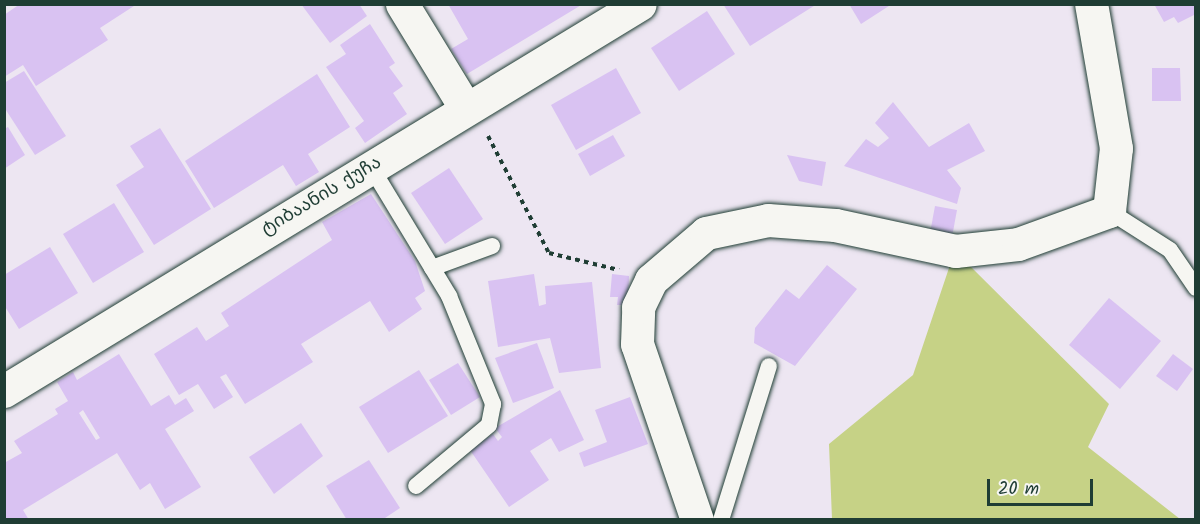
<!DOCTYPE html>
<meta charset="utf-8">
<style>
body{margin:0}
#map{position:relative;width:1200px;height:524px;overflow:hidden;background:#ede6f2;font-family:Kalam,"Noto Sans Georgian",sans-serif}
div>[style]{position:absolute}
.green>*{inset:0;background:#c6d286}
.building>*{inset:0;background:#d9c2f2}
.path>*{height:4px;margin-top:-2px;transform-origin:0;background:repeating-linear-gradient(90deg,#1f3d34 0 4.5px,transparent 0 9px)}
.roads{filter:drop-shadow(0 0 2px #1f3d34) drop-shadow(0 0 2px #1f3d34)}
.lane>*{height:16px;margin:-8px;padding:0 8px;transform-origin:8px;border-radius:8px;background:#f6f6f2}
.street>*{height:33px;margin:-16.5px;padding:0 16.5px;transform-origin:16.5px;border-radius:16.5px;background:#f6f6f2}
span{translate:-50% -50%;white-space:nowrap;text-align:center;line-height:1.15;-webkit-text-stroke:5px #f6f6f2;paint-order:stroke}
.street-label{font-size:18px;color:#1f3d34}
.frame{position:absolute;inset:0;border:6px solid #1f3d34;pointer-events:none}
.scale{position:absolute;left:987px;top:479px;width:106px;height:27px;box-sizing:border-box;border:3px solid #1f3d34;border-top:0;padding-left:8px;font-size:18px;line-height:21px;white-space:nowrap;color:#1f3d34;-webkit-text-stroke:4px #f6f6f2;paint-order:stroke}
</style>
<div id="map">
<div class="green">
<i style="clip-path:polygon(951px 262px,967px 263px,1109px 404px,1088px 447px,1180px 519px,832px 519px,829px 444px,913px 375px)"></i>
</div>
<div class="building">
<i style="clip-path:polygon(20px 4px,137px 4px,100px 28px,108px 40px,36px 86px,23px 65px,4px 77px,4px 15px)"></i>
<i style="clip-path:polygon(301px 4px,359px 4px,367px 16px,330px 43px)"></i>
<i style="clip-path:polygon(448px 4px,583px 4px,467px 74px,451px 49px,468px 39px)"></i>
<i style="clip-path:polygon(723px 4px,817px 4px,750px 46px)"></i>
<i style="clip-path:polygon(849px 4px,892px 4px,861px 24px)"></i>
<i style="clip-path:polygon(1154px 4px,1196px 4px,1196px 14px,1178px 23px,1174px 17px,1164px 22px)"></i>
<i style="clip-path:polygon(707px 11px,735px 54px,679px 91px,651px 48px)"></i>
<i style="clip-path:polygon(370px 24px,395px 63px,389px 67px,403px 86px,393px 93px,407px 114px,365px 143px,355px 128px,364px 121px,326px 67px,346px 54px,340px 45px)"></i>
<i style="clip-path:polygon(616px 68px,641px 113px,576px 150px,551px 105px)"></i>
<i style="clip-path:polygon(1152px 68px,1180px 68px,1181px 101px,1152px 101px)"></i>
<i style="clip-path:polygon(24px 71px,66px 136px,35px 155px,4px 107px,4px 83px)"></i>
<i style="clip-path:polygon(317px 74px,350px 127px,308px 154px,319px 172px,296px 186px,283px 165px,214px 208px,185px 161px)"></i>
<i style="clip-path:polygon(893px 102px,929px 147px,969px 123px,985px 151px,947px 170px,961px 188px,957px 204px,844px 166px,866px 139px,878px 147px,889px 138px,875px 123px)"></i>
<i style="clip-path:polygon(8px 127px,25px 155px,4px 169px,4px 129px)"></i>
<i style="clip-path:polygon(160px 128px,211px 209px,154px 245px,116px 185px,144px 167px,130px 146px)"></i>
<i style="clip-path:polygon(613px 135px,625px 156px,590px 176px,578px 154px)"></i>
<i style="clip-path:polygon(787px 155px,826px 162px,822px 186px,799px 181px)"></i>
<i style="clip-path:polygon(449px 168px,483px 219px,445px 244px,411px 193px)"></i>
<i style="clip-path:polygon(371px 194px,415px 261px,425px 291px,415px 298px,422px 309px,389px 332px,370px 301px,301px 344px,313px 362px,245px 404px,226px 374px,220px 377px,233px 397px,214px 409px,198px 384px,179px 395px,154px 354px,197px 327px,206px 341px,229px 326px,221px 313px,332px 240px,322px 222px)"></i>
<i style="clip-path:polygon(114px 203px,144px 252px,93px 283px,63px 234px)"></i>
<i style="clip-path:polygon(935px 206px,957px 210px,952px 237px,930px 233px)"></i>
<i style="clip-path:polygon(50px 247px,78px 293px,19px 329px,4px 305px,4px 275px)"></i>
<i style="clip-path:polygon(827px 265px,857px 289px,795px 366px,754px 343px,755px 328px,786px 289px,799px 299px)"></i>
<i style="clip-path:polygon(534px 274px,539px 306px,546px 304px,545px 286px,592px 282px,601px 368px,559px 373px,550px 338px,498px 347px,488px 281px)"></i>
<i style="clip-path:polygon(612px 274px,629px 276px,628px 305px,617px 305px,618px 297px,610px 297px)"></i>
<i style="clip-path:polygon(1109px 298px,1161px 341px,1120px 389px,1069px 345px)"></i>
<i style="clip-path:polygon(537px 343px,554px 388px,513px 403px,495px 358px)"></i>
<i style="clip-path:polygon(evenodd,119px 354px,151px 406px,169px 395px,175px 405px,186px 398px,194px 411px,165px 429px,201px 487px,165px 509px,150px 483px,140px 490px,117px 453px,23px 510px,29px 520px,4px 520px,4px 463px,22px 453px,14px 441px,58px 414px,55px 409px,68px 401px,57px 382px,73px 372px,77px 380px,119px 354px,83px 410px,100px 438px,96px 440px,79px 413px,83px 410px)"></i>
<i style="clip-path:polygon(1173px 354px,1193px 369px,1177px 391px,1156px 376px)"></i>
<i style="clip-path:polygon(458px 363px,480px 397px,451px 415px,429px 380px)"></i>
<i style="clip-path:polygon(419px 370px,448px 416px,388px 453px,359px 407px)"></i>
<i style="clip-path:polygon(560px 390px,584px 440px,559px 452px,551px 438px,530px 451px,549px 480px,509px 507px,470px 450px,493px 434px,498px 441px,502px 437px,495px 428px)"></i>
<i style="clip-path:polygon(630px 397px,648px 444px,584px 467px,579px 453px,607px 442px,595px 410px)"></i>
<i style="clip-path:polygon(301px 423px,323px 456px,274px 494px,249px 457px)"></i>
<i style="clip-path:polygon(369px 460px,400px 508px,382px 520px,347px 520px,326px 486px)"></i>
</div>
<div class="path">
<i style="left:488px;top:136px;width:132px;rotate:62.5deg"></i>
<i style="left:549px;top:253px;width:72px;rotate:13.7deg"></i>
</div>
<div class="roads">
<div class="lane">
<i style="left:371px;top:167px;width:151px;rotate:58.8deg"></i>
<i style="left:449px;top:296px;width:117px;rotate:67.8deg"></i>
<i style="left:493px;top:404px;width:21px;rotate:101deg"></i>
<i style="left:489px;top:425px;width:95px;rotate:140.1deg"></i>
<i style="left:1109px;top:211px;width:72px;rotate:32.6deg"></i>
<i style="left:1170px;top:250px;width:46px;rotate:55.6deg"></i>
<i style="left:432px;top:268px;width:64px;rotate:-20.1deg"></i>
<i style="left:721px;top:520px;width:161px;rotate:-72.7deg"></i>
</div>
<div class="street">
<i style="left:402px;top:4px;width:123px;rotate:58.6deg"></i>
<i style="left:4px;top:391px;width:744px;rotate:-31.32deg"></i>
<i style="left:697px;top:520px;width:186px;rotate:-108.8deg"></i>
<i style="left:637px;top:344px;width:37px;rotate:-88deg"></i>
<i style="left:638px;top:307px;width:30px;rotate:-64deg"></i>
<i style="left:651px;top:280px;width:72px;rotate:-40.5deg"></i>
<i style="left:706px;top:233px;width:63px;rotate:-11.8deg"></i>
<i style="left:768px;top:220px;width:67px;rotate:4.3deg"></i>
<i style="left:835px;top:225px;width:123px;rotate:12.2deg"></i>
<i style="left:955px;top:251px;width:63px;rotate:-6.3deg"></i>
<i style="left:1018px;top:244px;width:97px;rotate:-19.9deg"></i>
<i style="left:1109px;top:211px;width:63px;rotate:-83.7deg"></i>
<i style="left:1116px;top:148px;width:146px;rotate:-99.8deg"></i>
</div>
</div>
<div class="street-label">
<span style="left:322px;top:197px;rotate:-31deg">ტიბაანის ქუჩა</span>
</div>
<div class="frame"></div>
<div class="scale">20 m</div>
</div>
